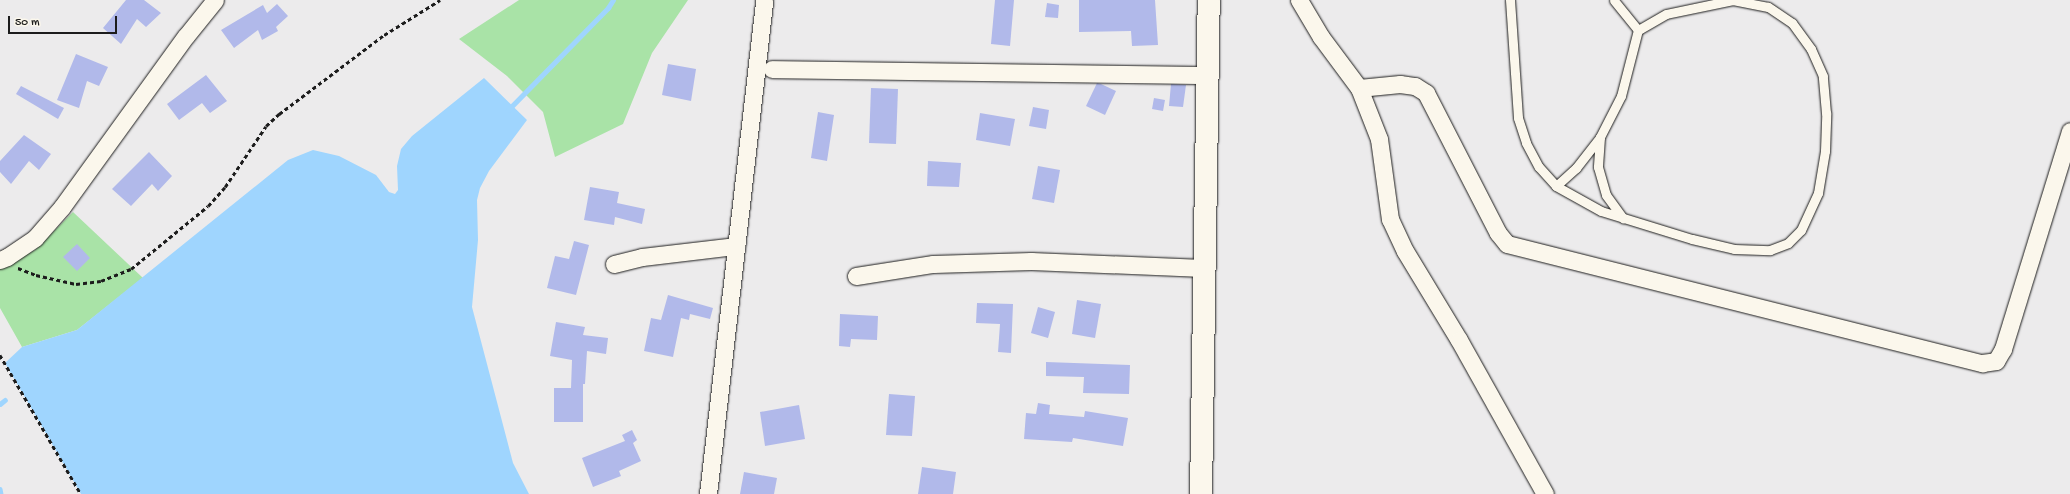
<!DOCTYPE html>
<style>
body{margin:0}
#map{position:relative;width:2070px;height:494px;overflow:hidden;background:#ecebec;font-family:"Gochi Hand",sans-serif}
div>[style]{position:absolute}
.green>*{inset:0;background:#a9e3a7}
.water>*{inset:0;background:#9fd5fe}
.stream>*{height:4.5px;margin:-2.25px;padding:0 2.25px;transform-origin:2.25px;border-radius:2.25px;background:#9fd5fe}
.building>*{inset:0;background:#b1b9ea}
.path>*{height:2.5px;margin-top:-1.25px;transform-origin:0;background:repeating-linear-gradient(90deg,#1c1c1c 0 4px,transparent 0 7px)}
.roads{filter:drop-shadow(0 0 1px #1c1c1c) drop-shadow(0 0 1px #1c1c1c)}
.service>*{height:9px;margin:-4.5px;padding:0 4.5px;transform-origin:4.5px;border-radius:4.5px;background:#fbf7ec}
.minor>*{height:17px;margin:-8.5px;padding:0 8.5px;transform-origin:8.5px;border-radius:8.5px;background:#fbf7ec}
.secondary>*{height:22px;margin:-11px;padding:0 11px;transform-origin:11px;border-radius:11px;background:#fbf7ec}
span{translate:-50% -50%;white-space:nowrap;text-align:center;line-height:1.15;-webkit-text-stroke:4px #fbf7ec;paint-order:stroke}
.scale{position:absolute;left:8px;top:16px;width:109px;height:18px;box-sizing:border-box;border:2px solid #1c1c1c;border-top:0;padding-left:5px;font-size:12px;line-height:14px;white-space:nowrap;color:#1c1c1c;-webkit-text-stroke:3px #fbf7ec;paint-order:stroke}
</style>
<div id="map">
<div class="green">
<i style="clip-path:polygon(519px 0,688px 0,652px 53px,623px 124px,555px 157px,543px 112px,507px 76px,459px 39px)"></i>
<i style="clip-path:polygon(73px 212px,143px 278px,77px 330px,22px 347px,0 308px,0 267px,35px 250px)"></i>
</div>
<div class="water">
<i style="clip-path:polygon(484px 78px,527px 120px,489px 171px,480px 188px,477px 200px,478px 240px,472px 307px,513px 463px,529px 494px,81px 494px,5px 363px,22px 347px,77px 330px,288px 160px,313px 150px,339px 156px,376px 175px,389px 192px,395px 194px,398px 190px,397px 166px,401px 149px,412px 136px)"></i>
</div>
<div class="stream">
<i style="left:508px;top:110px;width:143px;rotate:-45.6deg"></i>
<i style="left:608px;top:8px;width:9px;rotate:-58deg"></i>
<i style="left:0;top:404px;width:6px;rotate:-39deg"></i>
<i style="left:0;top:489px;width:5px;rotate:79deg"></i>
</div>
<div class="building">
<i style="clip-path:polygon(126px 0,144px 0,161px 13px,146px 27px,137px 19px,121px 44px,103px 28px)"></i>
<i style="clip-path:polygon(995px 0,1014px 0,1010px 46px,991px 44px)"></i>
<i style="clip-path:polygon(1079px 0,1155px 0,1158px 45px,1132px 46px,1131px 31px,1079px 32px)"></i>
<i style="clip-path:polygon(1047px 3px,1059px 5px,1058px 18px,1045px 17px)"></i>
<i style="clip-path:polygon(277px 4px,288px 16px,276px 27px,278px 31px,262px 40px,258px 30px,234px 48px,221px 30px,263px 5px,267px 13px)"></i>
<i style="clip-path:polygon(76px 54px,108px 67px,99px 86px,87px 81px,79px 108px,57px 100px)"></i>
<i style="clip-path:polygon(668px 64px,696px 69px,691px 101px,662px 95px)"></i>
<i style="clip-path:polygon(206px 75px,227px 101px,210px 113px,202px 103px,179px 120px,167px 104px)"></i>
<i style="clip-path:polygon(1097px 83px,1101px 84px,1116px 91px,1105px 115px,1086px 106px)"></i>
<i style="clip-path:polygon(1171px 84px,1186px 85px,1183px 107px,1169px 106px)"></i>
<i style="clip-path:polygon(21px 86px,64px 108px,58px 119px,16px 94px)"></i>
<i style="clip-path:polygon(871px 88px,898px 89px,896px 144px,869px 143px)"></i>
<i style="clip-path:polygon(1154px 98px,1165px 100px,1163px 111px,1152px 109px)"></i>
<i style="clip-path:polygon(1033px 107px,1049px 110px,1046px 129px,1029px 126px)"></i>
<i style="clip-path:polygon(818px 112px,834px 115px,827px 161px,811px 158px)"></i>
<i style="clip-path:polygon(980px 113px,1015px 119px,1010px 146px,976px 140px)"></i>
<i style="clip-path:polygon(24px 135px,51px 154px,39px 170px,29px 161px,11px 184px,0 172px,0 161px)"></i>
<i style="clip-path:polygon(149px 152px,172px 176px,158px 191px,152px 184px,131px 206px,112px 189px)"></i>
<i style="clip-path:polygon(928px 161px,961px 163px,959px 187px,927px 186px)"></i>
<i style="clip-path:polygon(1038px 166px,1060px 170px,1054px 203px,1032px 199px)"></i>
<i style="clip-path:polygon(590px 187px,619px 192px,617px 203px,645px 209px,642px 224px,615px 217px,614px 225px,584px 220px)"></i>
<i style="clip-path:polygon(574px 241px,589px 245px,576px 295px,547px 288px,555px 256px,569px 259px)"></i>
<i style="clip-path:polygon(77px 244px,90px 258px,77px 271px,63px 257px)"></i>
<i style="clip-path:polygon(668px 295px,713px 308px,710px 319px,690px 314px,689px 320px,681px 318px,673px 357px,644px 351px,651px 318px,661px 320px)"></i>
<i style="clip-path:polygon(1077px 300px,1101px 304px,1095px 338px,1072px 334px)"></i>
<i style="clip-path:polygon(977px 303px,1013px 304px,1011px 353px,998px 352px,1000px 324px,976px 323px)"></i>
<i style="clip-path:polygon(1038px 307px,1055px 312px,1048px 338px,1031px 333px)"></i>
<i style="clip-path:polygon(840px 314px,878px 316px,877px 340px,851px 339px,850px 347px,839px 346px)"></i>
<i style="clip-path:polygon(556px 322px,585px 327px,583px 335px,608px 338px,606px 354px,587px 351px,585px 384px,583px 384px,583px 422px,554px 422px,554px 388px,571px 388px,572px 360px,550px 356px)"></i>
<i style="clip-path:polygon(1046px 362px,1130px 365px,1129px 394px,1083px 393px,1084px 377px,1046px 376px)"></i>
<i style="clip-path:polygon(889px 394px,915px 396px,912px 436px,886px 435px)"></i>
<i style="clip-path:polygon(1038px 403px,1050px 405px,1049px 414px,1084px 417px,1085px 411px,1128px 418px,1123px 446px,1073px 438px,1072px 442px,1024px 439px,1026px 413px,1036px 414px)"></i>
<i style="clip-path:polygon(799px 405px,805px 439px,765px 446px,760px 412px)"></i>
<i style="clip-path:polygon(632px 430px,637px 440px,633px 443px,641px 461px,619px 471px,621px 476px,593px 487px,582px 458px,625px 441px,622px 435px)"></i>
<i style="clip-path:polygon(922px 467px,956px 472px,953px 494px,918px 494px)"></i>
<i style="clip-path:polygon(744px 472px,777px 478px,774px 494px,740px 494px)"></i>
</div>
<div class="path">
<i style="left:18px;top:268px;width:19px;rotate:21deg"></i>
<i style="left:36px;top:275px;width:41px;rotate:12.7deg"></i>
<i style="left:76px;top:284px;width:25px;rotate:-7deg"></i>
<i style="left:101px;top:281px;width:32px;rotate:-22deg"></i>
<i style="left:131px;top:269px;width:99px;rotate:-39.3deg"></i>
<i style="left:208px;top:206px;width:25px;rotate:-48deg"></i>
<i style="left:225px;top:187px;width:73px;rotate:-56.1deg"></i>
<i style="left:266px;top:126px;width:18px;rotate:-43deg"></i>
<i style="left:279px;top:114px;width:131px;rotate:-37deg"></i>
<i style="left:384px;top:35px;width:66px;rotate:-32deg"></i>
<i style="left:0;top:355px;width:161px;rotate:59.8deg"></i>
</div>
<div class="roads">
<div class="service">
<i style="left:1510px;top:0;width:118px;rotate:86.1deg"></i>
<i style="left:1518px;top:118px;width:26px;rotate:72deg"></i>
<i style="left:1526px;top:143px;width:27px;rotate:62deg"></i>
<i style="left:1539px;top:167px;width:25px;rotate:48deg"></i>
<i style="left:1556px;top:186px;width:27px;rotate:-42deg"></i>
<i style="left:1576px;top:168px;width:39px;rotate:-52deg"></i>
<i style="left:1600px;top:137px;width:46px;rotate:-62.9deg"></i>
<i style="left:1621px;top:96px;width:68px;rotate:-75.6deg"></i>
<i style="left:1638px;top:30px;width:38px;rotate:-129deg"></i>
<i style="left:1600px;top:137px;width:30px;rotate:94deg"></i>
<i style="left:1598px;top:167px;width:29px;rotate:74deg"></i>
<i style="left:1606px;top:195px;width:29px;rotate:54deg"></i>
<i style="left:1556px;top:186px;width:51px;rotate:29.1deg"></i>
<i style="left:1601px;top:211px;width:95px;rotate:17.1deg"></i>
<i style="left:1692px;top:239px;width:43px;rotate:13.4deg"></i>
<i style="left:1734px;top:249px;width:36px;rotate:2deg"></i>
<i style="left:1770px;top:250px;width:19px;rotate:-21deg"></i>
<i style="left:1788px;top:243px;width:18px;rotate:-45deg"></i>
<i style="left:1801px;top:230px;width:41px;rotate:-65.3deg"></i>
<i style="left:1818px;top:193px;width:43px;rotate:-80.5deg"></i>
<i style="left:1825px;top:151px;width:38px;rotate:-88deg"></i>
<i style="left:1826px;top:113px;width:37px;rotate:-95deg"></i>
<i style="left:1823px;top:76px;width:30px;rotate:-114deg"></i>
<i style="left:1811px;top:49px;width:32px;rotate:-126deg"></i>
<i style="left:1792px;top:23px;width:29px;rotate:-146deg"></i>
<i style="left:1768px;top:7px;width:36px;rotate:-169deg"></i>
<i style="left:1733px;top:0;width:68px;rotate:168.2deg"></i>
<i style="left:1666px;top:14px;width:32px;rotate:150deg"></i>
</div>
<div class="minor">
<i style="left:1299px;top:0;width:43px;rotate:59.3deg"></i>
<i style="left:1321px;top:37px;width:64px;rotate:53.3deg"></i>
<i style="left:1359px;top:88px;width:55px;rotate:68.6deg"></i>
<i style="left:1379px;top:139px;width:81px;rotate:82.2deg"></i>
<i style="left:1390px;top:219px;width:35px;rotate:65deg"></i>
<i style="left:1405px;top:251px;width:104px;rotate:58.8deg"></i>
<i style="left:1459px;top:340px;width:176px;rotate:60.8deg"></i>
<i style="left:772px;top:69px;width:436px;rotate:0.8deg"></i>
<i style="left:1359px;top:88px;width:41px;rotate:-5.6deg"></i>
<i style="left:1400px;top:84px;width:15px;rotate:8deg"></i>
<i style="left:1415px;top:86px;width:13px;rotate:32deg"></i>
<i style="left:1426px;top:93px;width:157px;rotate:62.8deg"></i>
<i style="left:1498px;top:233px;width:14px;rotate:51deg"></i>
<i style="left:1507px;top:244px;width:490px;rotate:14.1deg"></i>
<i style="left:1982px;top:363px;width:14px;rotate:-8deg"></i>
<i style="left:1996px;top:361px;width:14px;rotate:-60deg"></i>
<i style="left:2003px;top:349px;width:228px;rotate:-72.9deg"></i>
<i style="left:0;top:260px;width:8px;rotate:-23deg"></i>
<i style="left:7px;top:257px;width:34px;rotate:-34deg"></i>
<i style="left:35px;top:238px;width:41px;rotate:-48.9deg"></i>
<i style="left:62px;top:207px;width:211px;rotate:-54.1deg"></i>
<i style="left:186px;top:36px;width:46px;rotate:-51.1deg"></i>
<i style="left:614px;top:264px;width:29px;rotate:-14deg"></i>
<i style="left:642px;top:257px;width:95px;rotate:-6.7deg"></i>
<i style="left:856px;top:276px;width:78px;rotate:-8.9deg"></i>
<i style="left:933px;top:264px;width:98px;rotate:-1.8deg"></i>
<i style="left:1031px;top:261px;width:172px;rotate:2.3deg"></i>
<i style="left:708px;top:494px;width:497px;rotate:-83.5deg"></i>
</div>
<div class="secondary">
<i style="left:1201px;top:494px;width:494px;rotate:-89.1deg"></i>
</div>
</div>
<div class="scale">50 m</div>
</div>
